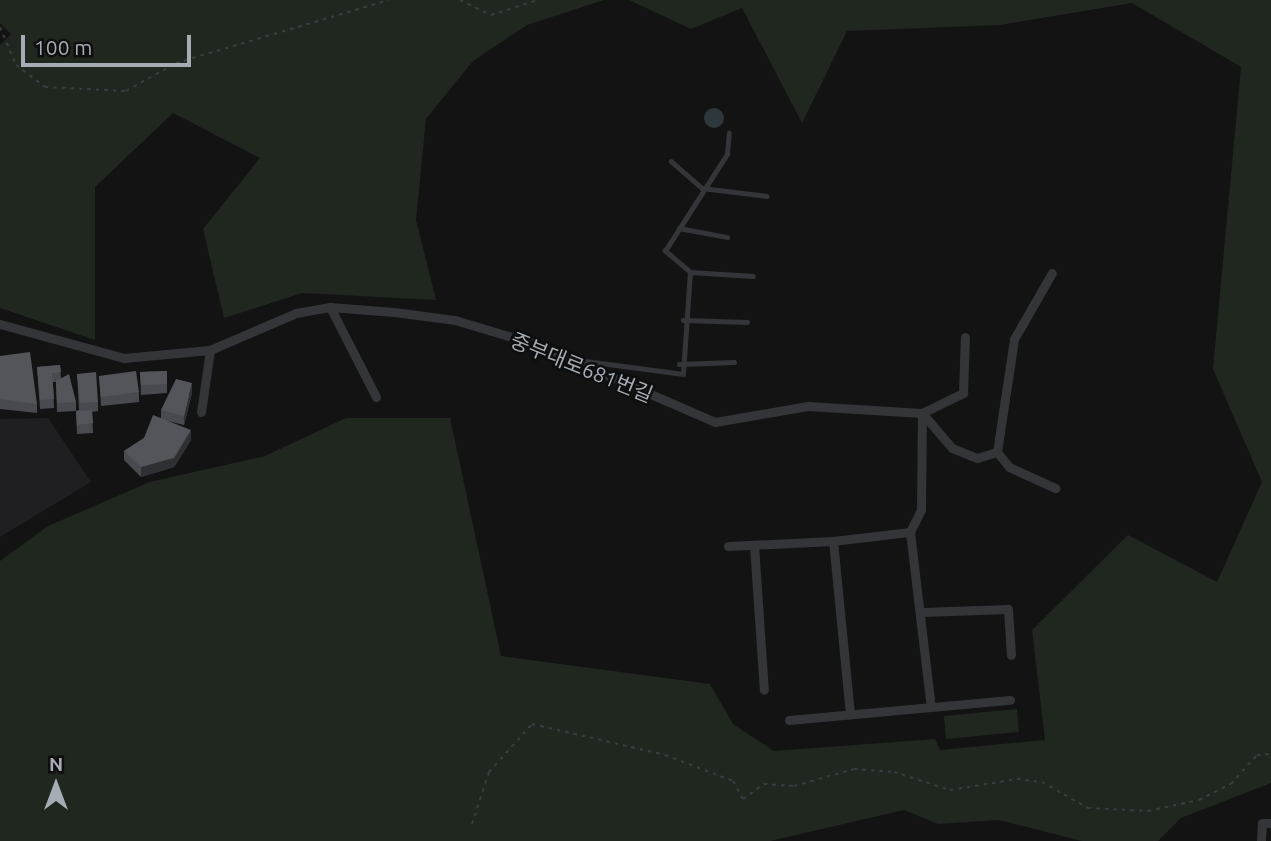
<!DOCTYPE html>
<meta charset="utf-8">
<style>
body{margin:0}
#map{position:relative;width:1271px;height:841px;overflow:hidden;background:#131314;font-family:Ubuntu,"Noto Sans KR",sans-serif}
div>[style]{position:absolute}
.built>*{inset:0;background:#1f1f21}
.green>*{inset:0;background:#1f271f}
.water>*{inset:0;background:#2d373c}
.round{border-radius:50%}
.path>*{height:2px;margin-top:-1px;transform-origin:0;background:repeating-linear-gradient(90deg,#3a3c40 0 3.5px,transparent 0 8.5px)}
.lane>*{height:4.5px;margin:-2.25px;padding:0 2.25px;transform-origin:2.25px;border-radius:2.25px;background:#343539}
.street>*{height:9px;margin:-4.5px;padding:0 4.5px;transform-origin:4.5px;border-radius:4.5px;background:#343539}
.wall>*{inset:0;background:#494a4f}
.shaded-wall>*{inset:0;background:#2f3033}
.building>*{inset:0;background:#53555a}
span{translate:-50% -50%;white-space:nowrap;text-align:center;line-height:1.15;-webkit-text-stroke:5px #0e0e0f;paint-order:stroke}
.street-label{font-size:21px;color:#a5acb4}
.north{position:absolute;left:21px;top:750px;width:70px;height:70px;-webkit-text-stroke:5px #0e0e0f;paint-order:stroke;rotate:0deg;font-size:19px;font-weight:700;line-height:28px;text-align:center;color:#a5acb4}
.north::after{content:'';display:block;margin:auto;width:24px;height:32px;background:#a5acb4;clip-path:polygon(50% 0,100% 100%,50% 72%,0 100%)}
.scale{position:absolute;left:21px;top:35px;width:170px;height:32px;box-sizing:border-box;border:4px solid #a5acb4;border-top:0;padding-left:9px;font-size:21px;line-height:24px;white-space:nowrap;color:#a5acb4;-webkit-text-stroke:5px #0e0e0f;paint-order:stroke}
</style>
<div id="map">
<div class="built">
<i style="clip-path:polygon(48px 418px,91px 482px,0 537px,0 419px)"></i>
</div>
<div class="green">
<i style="clip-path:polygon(0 0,604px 0,527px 25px,473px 61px,426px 119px,416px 220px,436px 300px,302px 293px,224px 318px,203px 229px,260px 158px,173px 113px,95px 187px,95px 340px,0 308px,0 45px,11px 34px,0 23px)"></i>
<i style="clip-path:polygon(629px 0,1271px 0,1271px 783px,1181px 818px,1158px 841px,1082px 841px,999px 820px,938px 824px,904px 810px,770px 841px,0 841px,0 561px,48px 526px,150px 482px,265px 456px,346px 418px,450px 418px,501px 656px,710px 684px,733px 724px,774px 751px,935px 739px,940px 750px,1045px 740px,1032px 630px,1128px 535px,1217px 582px,1262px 482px,1213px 369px,1241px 67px,1132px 3px,1000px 25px,847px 31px,802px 123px,742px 8px,691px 29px)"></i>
<i style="clip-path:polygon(1017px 709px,1019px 732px,946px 739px,944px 716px)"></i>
</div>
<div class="water">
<i class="round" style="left:704px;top:108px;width:20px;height:20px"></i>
</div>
<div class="path">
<i style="left:460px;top:0;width:34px;rotate:26deg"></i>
<i style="left:491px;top:15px;width:49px;rotate:-17.7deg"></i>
<i style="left:0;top:27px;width:41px;rotate:67.2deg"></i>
<i style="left:16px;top:65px;width:36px;rotate:37deg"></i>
<i style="left:45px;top:87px;width:81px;rotate:2.8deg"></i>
<i style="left:126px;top:91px;width:57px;rotate:-29.2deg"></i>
<i style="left:176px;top:63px;width:222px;rotate:-16.5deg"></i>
<i style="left:472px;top:824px;width:55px;rotate:-71.9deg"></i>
<i style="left:489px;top:772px;width:64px;rotate:-48.1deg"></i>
<i style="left:532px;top:724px;width:137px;rotate:13.1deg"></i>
<i style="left:665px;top:755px;width:73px;rotate:20.9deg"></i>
<i style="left:733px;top:781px;width:21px;rotate:61deg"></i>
<i style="left:743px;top:799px;width:26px;rotate:-36deg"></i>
<i style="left:764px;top:784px;width:30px;rotate:4deg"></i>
<i style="left:794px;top:786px;width:62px;rotate:-15.8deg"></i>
<i style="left:854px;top:769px;width:40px;rotate:4.3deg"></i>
<i style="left:894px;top:772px;width:59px;rotate:17.8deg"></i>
<i style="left:950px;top:790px;width:68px;rotate:-9.3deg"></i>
<i style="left:1017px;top:779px;width:25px;rotate:7deg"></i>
<i style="left:1042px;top:782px;width:53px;rotate:29.5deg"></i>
<i style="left:1088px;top:808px;width:60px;rotate:2.9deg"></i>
<i style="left:1148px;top:811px;width:52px;rotate:-12.2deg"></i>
<i style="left:1199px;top:800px;width:36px;rotate:-27deg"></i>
<i style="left:1231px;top:784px;width:39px;rotate:-48deg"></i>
<i style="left:1257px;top:755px;width:14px;rotate:-4deg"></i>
</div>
<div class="lane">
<i style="left:671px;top:161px;width:41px;rotate:41.1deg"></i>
<i style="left:702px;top:188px;width:65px;rotate:7deg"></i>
<i style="left:679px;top:228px;width:49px;rotate:10.6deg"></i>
<i style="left:690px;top:272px;width:63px;rotate:3.6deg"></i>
<i style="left:683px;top:320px;width:64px;rotate:1.8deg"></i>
<i style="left:578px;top:360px;width:106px;rotate:7.6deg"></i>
<i style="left:683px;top:374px;width:102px;rotate:-86.1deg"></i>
<i style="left:690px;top:272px;width:33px;rotate:-140deg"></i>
<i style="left:665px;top:251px;width:115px;rotate:-57.4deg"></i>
<i style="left:727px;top:154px;width:21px;rotate:-85deg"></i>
<i style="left:679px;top:364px;width:55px;rotate:-2.1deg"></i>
</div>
<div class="street">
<i style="left:330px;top:307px;width:101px;rotate:62.9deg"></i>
<i style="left:0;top:324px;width:129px;rotate:15.3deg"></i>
<i style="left:124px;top:358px;width:86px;rotate:-5.3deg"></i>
<i style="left:210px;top:350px;width:94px;rotate:-23.3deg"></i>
<i style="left:296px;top:313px;width:35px;rotate:-10deg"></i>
<i style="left:330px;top:307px;width:64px;rotate:4.5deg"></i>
<i style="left:394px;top:312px;width:62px;rotate:7.5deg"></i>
<i style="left:455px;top:320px;width:84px;rotate:16.7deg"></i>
<i style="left:535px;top:344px;width:196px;rotate:23.4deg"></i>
<i style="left:715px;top:422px;width:94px;rotate:-9.8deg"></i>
<i style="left:808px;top:406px;width:114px;rotate:3.5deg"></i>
<i style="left:201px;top:412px;width:63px;rotate:-81.7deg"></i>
<i style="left:922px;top:413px;width:97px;rotate:90.6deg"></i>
<i style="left:921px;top:510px;width:25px;rotate:117deg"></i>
<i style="left:910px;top:532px;width:176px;rotate:83.2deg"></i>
<i style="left:922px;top:413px;width:46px;rotate:49.4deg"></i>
<i style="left:952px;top:448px;width:27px;rotate:22deg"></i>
<i style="left:977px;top:458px;width:21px;rotate:-17deg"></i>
<i style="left:997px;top:452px;width:114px;rotate:-81.4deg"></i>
<i style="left:1014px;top:339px;width:76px;rotate:-60.1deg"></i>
<i style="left:922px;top:413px;width:46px;rotate:-26deg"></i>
<i style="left:963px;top:393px;width:56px;rotate:-88deg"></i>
<i style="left:997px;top:452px;width:19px;rotate:51deg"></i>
<i style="left:1009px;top:467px;width:51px;rotate:24.5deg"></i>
<i style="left:754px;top:545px;width:145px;rotate:86.1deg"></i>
<i style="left:728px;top:546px;width:105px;rotate:-2.7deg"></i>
<i style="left:922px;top:612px;width:86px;rotate:-2deg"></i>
<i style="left:1008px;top:609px;width:46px;rotate:86.3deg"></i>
<i style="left:850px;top:714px;width:174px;rotate:-95.6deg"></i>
<i style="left:833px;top:541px;width:78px;rotate:-6.7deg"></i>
<i style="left:789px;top:720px;width:222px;rotate:-5.2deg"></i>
<i style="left:1261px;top:841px;width:18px;rotate:-87deg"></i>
<i style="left:1262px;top:823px;width:9px"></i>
</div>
<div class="wall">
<i style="clip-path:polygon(0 356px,37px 404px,37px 413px,0 409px)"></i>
<i style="clip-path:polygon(60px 365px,61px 378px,76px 402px,76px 411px,57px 412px,56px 382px,53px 382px,54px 408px,40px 409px,37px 367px)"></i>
<i style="clip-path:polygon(167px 371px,167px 393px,141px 395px,140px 372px)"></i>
<i style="clip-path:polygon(77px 374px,98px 402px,98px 411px,92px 412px,93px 433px,77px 434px,76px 411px,79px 410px)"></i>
<i style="clip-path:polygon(99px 376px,139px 392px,139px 402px,101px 406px)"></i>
<i style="clip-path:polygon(192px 393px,184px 425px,168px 421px,191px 440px,174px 467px,141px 477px,124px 460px,124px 451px,144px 438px,161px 418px,161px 410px)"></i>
</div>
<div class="shaded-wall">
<i style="clip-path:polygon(192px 383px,192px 393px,184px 425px,184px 416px)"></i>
<i style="clip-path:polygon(191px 430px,191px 440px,174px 467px,141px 477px,141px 467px)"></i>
</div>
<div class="building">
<i style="clip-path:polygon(30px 352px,37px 404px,0 399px,0 356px)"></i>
<i style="clip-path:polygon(60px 365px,61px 372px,52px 373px,54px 399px,40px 400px,37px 367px)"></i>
<i style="clip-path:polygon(136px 371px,139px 392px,101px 397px,99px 376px)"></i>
<i style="clip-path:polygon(167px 371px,167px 384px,141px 385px,140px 372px)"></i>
<i style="clip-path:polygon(96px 372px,98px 402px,80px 403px,77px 374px)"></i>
<i style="clip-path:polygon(69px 374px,76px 402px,57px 403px,56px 381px)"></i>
<i style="clip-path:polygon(176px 379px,192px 383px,184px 416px,161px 410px)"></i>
<i style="clip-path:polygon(92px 410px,93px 423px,77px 425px,76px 411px)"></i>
<i style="clip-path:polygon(153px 415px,191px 430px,174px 458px,141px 467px,124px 451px,144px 438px)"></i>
</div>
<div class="street-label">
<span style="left:582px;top:367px;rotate:22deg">중부대로681번길</span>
</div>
<div class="north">N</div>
<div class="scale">100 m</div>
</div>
